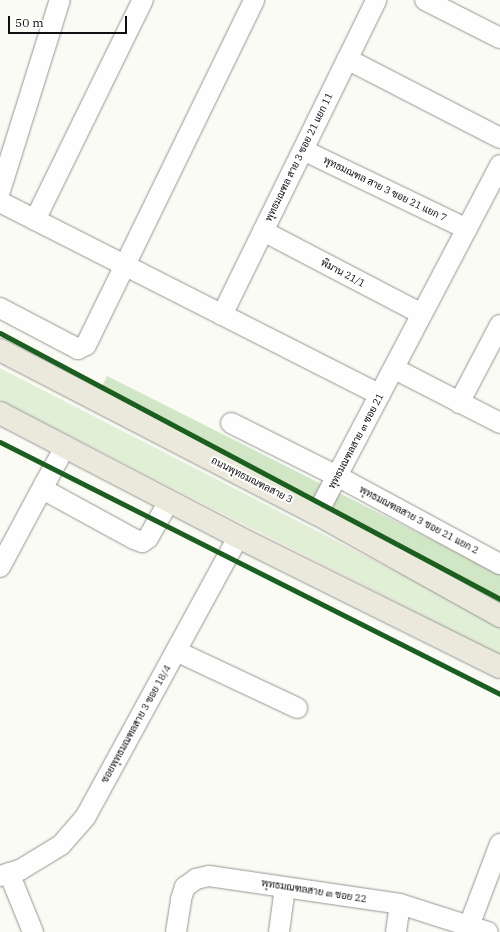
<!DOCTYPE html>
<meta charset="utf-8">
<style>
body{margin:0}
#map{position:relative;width:500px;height:932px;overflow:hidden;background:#fbfbf5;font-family:"IBM Plex Serif",Sarabun,serif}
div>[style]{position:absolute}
.green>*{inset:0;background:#e2efd7}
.forest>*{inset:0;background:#d1e6c5}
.roads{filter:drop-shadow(0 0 1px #959593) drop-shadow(0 0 1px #959593)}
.minor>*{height:20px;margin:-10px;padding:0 10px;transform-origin:10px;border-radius:10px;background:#fefefe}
.major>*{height:22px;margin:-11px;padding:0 11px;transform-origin:11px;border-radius:11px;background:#eae9dc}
.cycleway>*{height:5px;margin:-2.5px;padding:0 2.5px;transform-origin:2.5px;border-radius:2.5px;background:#1b5e20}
span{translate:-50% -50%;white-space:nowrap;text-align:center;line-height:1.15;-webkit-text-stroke:4px #fff;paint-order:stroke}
.street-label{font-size:10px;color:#0f0f0f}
.scale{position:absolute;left:8px;top:16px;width:119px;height:18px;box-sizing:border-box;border:2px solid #0f0f0f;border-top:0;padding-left:5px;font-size:12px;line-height:14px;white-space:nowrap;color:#0f0f0f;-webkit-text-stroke:3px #fff;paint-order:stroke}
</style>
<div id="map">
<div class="green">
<i style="clip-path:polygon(0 368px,500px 625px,500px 655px,0 400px)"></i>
</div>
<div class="forest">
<i style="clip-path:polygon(107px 376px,500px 574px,500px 603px,100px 391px)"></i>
</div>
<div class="roads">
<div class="minor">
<i style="left:425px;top:0;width:84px;rotate:26.9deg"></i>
<i style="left:347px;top:59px;width:172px;rotate:27.3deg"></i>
<i style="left:303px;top:150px;width:182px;rotate:25.7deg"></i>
<i style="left:0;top:191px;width:200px;rotate:-72.6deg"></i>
<i style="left:0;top:202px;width:426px;rotate:26.9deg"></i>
<i style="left:35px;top:220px;width:245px;rotate:-63.9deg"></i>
<i style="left:263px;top:231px;width:179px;rotate:27.6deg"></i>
<i style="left:0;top:308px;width:88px;rotate:27.7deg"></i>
<i style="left:78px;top:349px;width:9px;rotate:-27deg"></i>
<i style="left:86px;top:345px;width:384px;rotate:-64deg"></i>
<i style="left:222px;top:315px;width:351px;rotate:-63.9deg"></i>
<i style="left:395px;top:369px;width:118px;rotate:27.2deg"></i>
<i style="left:459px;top:403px;width:88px;rotate:-62.3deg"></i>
<i style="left:231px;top:423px;width:119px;rotate:26.6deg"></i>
<i style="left:337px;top:476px;width:185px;rotate:28.4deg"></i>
<i style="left:65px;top:447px;width:43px;rotate:118.9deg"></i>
<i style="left:44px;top:485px;width:8px;rotate:60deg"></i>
<i style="left:48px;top:492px;width:98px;rotate:28.7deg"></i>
<i style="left:134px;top:539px;width:9px;rotate:21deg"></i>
<i style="left:142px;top:542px;width:7px;rotate:-34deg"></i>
<i style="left:148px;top:538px;width:43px;rotate:-60.4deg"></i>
<i style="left:317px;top:514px;width:394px;rotate:-62.3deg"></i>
<i style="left:0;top:567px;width:93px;rotate:-61.8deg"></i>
<i style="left:176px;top:651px;width:134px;rotate:25.2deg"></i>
<i style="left:9px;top:873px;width:64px;rotate:67.9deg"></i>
<i style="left:0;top:876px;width:21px;rotate:-17deg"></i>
<i style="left:20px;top:870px;width:48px;rotate:-31.4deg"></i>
<i style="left:61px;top:845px;width:38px;rotate:-49deg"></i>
<i style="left:86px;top:816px;width:318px;rotate:-61.4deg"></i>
<i style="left:469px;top:926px;width:88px;rotate:-69.3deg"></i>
<i style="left:176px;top:932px;width:33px;rotate:-81deg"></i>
<i style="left:181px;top:899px;width:13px;rotate:-72deg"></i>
<i style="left:185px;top:887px;width:14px;rotate:-36deg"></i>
<i style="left:196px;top:879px;width:13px;rotate:-13deg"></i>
<i style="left:209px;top:876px;width:193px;rotate:8.3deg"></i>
<i style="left:400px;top:904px;width:92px;rotate:17.7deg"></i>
<i style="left:279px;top:932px;width:45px;rotate:-82.4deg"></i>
<i style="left:396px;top:932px;width:28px;rotate:-82deg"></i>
</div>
<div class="major">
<i style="left:0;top:350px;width:357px;rotate:27.4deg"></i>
<i style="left:317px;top:514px;width:210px;rotate:29.1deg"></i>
<i style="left:0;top:413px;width:268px;rotate:27.5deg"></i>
<i style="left:238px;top:537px;width:292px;rotate:26.4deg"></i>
</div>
</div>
<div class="cycleway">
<i style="left:0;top:333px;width:566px;rotate:28.01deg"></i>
<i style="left:0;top:442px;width:560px;rotate:26.75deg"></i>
</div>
<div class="street-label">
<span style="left:299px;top:157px;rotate:-64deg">พุทธมณฑล สาย 3 ซอย 21 แยก 11</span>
<span style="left:385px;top:189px;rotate:26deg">พุทธมณฑล สาย 3 ซอย 21 แยก 7</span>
<span style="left:343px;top:273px;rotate:28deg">พิมาน 21/1</span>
<span style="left:356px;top:441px;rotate:-62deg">พุทธมณฑลสาย ๓ ซอย 21</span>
<span style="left:252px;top:480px;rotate:27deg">ถนนพุทธมณฑลสาย 3</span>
<span style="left:419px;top:520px;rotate:28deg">พุทธมณฑลสาย 3 ซอย 21 แยก 2</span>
<span style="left:136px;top:724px;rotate:-61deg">ซอยพุทธมณฑลสาย 3 ซอย 18/4</span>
<span style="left:314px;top:891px;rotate:9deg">พุทธมณฑลสาย ๓ ซอย 22</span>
</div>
<div class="scale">50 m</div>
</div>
